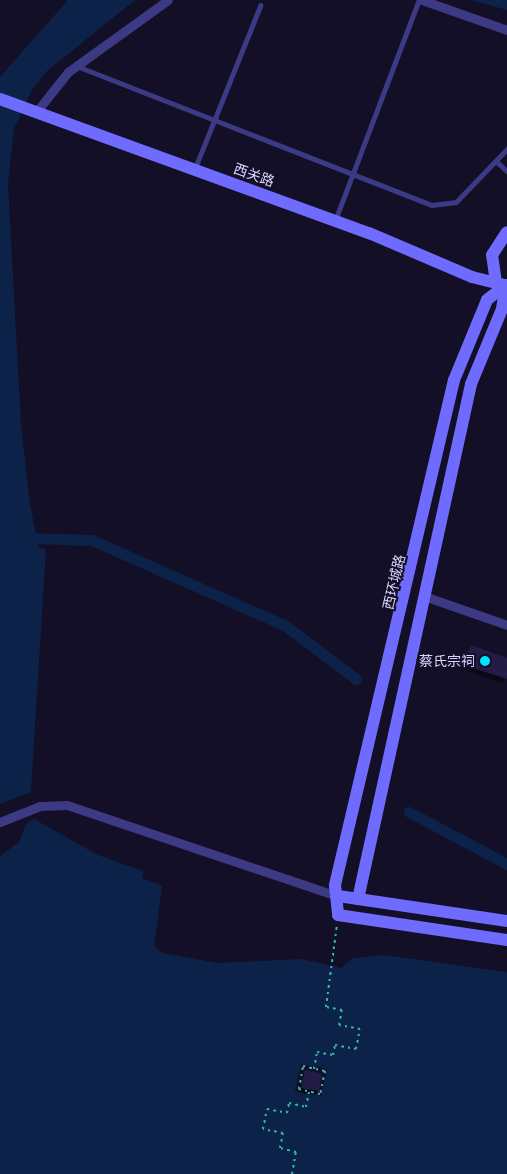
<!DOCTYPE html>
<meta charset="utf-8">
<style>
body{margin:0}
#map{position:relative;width:507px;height:1174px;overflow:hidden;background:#130f26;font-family:"IBM Plex Sans","Noto Sans SC",sans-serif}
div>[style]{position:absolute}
.water>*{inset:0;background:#0c2248}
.shadow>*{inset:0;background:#0007}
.canal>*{height:11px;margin:-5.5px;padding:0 5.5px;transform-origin:5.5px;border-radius:5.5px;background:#0c2248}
.building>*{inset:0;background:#241b47}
.path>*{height:2px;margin-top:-1px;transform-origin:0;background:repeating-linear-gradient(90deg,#2fb8b0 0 2.5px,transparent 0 6.5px)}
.lane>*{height:4.5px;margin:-2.25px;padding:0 2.25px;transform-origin:2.25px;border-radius:2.25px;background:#3d3a85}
.street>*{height:9px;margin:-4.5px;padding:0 4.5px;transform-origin:4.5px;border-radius:4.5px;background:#3d3a85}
.secondary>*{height:12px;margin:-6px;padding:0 6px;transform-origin:6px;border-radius:6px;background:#6f6bff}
.dots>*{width:14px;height:14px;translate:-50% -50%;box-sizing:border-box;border:2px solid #130f26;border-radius:50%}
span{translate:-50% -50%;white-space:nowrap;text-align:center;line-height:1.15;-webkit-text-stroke:4px #130f26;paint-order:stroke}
.street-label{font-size:14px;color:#d9d4ff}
.poi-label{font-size:14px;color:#d9d4ff}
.right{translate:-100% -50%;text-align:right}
</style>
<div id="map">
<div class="water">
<i style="clip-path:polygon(68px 0,135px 0,47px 71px,31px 91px,14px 129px,8px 184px,21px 424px,30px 505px,39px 548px,46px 549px,31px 792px,0 804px,0 77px)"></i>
<i style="clip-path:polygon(471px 0,507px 0,507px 10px)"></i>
<i style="clip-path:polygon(evenodd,34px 819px,98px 855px,143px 871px,142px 878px,158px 884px,162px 887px,154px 946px,162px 953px,218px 963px,301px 959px,341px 968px,353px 958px,383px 955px,507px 972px,507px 1174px,0 1174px,0 856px,19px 842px,26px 824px,34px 819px,301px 1064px,327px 1069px,321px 1096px,295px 1091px,301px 1064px)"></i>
</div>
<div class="shadow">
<i style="clip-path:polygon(471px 647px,507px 659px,507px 676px,502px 683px,461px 669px)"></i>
<i style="clip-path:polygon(305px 1072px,318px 1090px,313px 1095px,297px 1092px)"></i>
</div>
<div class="canal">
<i style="left:0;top:537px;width:92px;rotate:1.9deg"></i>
<i style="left:92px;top:540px;width:212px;rotate:23.9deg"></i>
<i style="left:286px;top:626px;width:88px;rotate:37.1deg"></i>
<i style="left:409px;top:812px;width:111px;rotate:28deg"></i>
</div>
<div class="building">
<i style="clip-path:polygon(471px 645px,507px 658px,507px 679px,464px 665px)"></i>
<i style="clip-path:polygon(305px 1070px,322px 1074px,319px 1091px,301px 1088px)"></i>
</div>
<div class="path">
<i style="left:303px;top:1066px;width:23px;rotate:13deg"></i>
<i style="left:325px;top:1071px;width:24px;rotate:102deg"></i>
<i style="left:320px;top:1094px;width:22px;rotate:-167deg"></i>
<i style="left:299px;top:1089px;width:23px;rotate:-80deg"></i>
<i style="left:314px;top:1069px;width:17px;rotate:-80deg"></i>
<i style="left:317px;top:1052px;width:16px;rotate:11deg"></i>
<i style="left:333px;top:1055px;width:10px;rotate:-79deg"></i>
<i style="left:335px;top:1045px;width:21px;rotate:11deg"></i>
<i style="left:356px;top:1049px;width:20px;rotate:-79deg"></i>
<i style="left:360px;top:1029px;width:21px;rotate:-169deg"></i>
<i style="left:339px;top:1025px;width:15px;rotate:-79deg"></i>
<i style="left:342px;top:1010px;width:16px;rotate:-169deg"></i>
<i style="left:326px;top:1007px;width:83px;rotate:-82.4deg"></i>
<i style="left:292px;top:1174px;width:22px;rotate:-80deg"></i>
<i style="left:296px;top:1152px;width:16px;rotate:-166deg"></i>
<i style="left:280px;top:1148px;width:15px;rotate:-79deg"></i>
<i style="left:283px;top:1133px;width:20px;rotate:-169deg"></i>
<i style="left:263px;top:1129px;width:20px;rotate:-79deg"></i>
<i style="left:267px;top:1109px;width:20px;rotate:11deg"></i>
<i style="left:287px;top:1113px;width:10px;rotate:-79deg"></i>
<i style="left:289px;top:1103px;width:17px;rotate:13deg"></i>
<i style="left:306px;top:1107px;width:16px;rotate:-79deg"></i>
</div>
<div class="lane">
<i style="left:77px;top:66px;width:381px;rotate:21.4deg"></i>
<i style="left:432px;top:205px;width:24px;rotate:-7deg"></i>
<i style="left:456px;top:202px;width:74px;rotate:-46.1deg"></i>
<i style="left:496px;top:161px;width:15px;rotate:42deg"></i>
<i style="left:195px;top:168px;width:175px;rotate:-68.1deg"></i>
<i style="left:336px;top:218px;width:233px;rotate:-69.2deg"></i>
</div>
<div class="street">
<i style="left:422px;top:0;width:90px;rotate:19.4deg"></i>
<i style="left:37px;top:111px;width:50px;rotate:-51.5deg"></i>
<i style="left:68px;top:72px;width:123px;rotate:-35.8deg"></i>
<i style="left:424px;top:596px;width:88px;rotate:19.3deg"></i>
<i style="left:0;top:822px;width:43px;rotate:-21.8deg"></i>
<i style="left:40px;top:806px;width:27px;rotate:-2deg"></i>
<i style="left:67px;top:805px;width:286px;rotate:18.6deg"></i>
</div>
<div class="secondary">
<i style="left:0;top:99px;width:393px;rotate:20deg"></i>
<i style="left:369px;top:233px;width:112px;rotate:23.1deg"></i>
<i style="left:472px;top:277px;width:36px;rotate:14deg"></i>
<i style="left:496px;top:283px;width:28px;rotate:-98deg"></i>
<i style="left:492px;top:255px;width:27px;rotate:-57deg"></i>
<i style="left:506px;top:285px;width:24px;rotate:142deg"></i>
<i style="left:487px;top:300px;width:87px;rotate:112.4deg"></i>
<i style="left:454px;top:380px;width:519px;rotate:103.26deg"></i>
<i style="left:335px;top:885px;width:30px;rotate:84deg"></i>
<i style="left:338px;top:915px;width:171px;rotate:8.4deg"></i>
<i style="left:338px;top:896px;width:171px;rotate:8.4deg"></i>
<i style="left:358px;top:899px;width:527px;rotate:-77.62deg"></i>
<i style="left:471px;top:384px;width:81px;rotate:-67.5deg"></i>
<i style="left:502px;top:309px;width:24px;rotate:-81deg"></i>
</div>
<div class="dots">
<i style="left:485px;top:661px;background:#00e5ff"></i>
</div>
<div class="street-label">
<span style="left:254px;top:175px;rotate:20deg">西关路</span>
<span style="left:394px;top:582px;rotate:-77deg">西环城路</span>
</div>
<div class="poi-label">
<span class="right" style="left:475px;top:661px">蔡氏宗祠</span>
</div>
</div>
